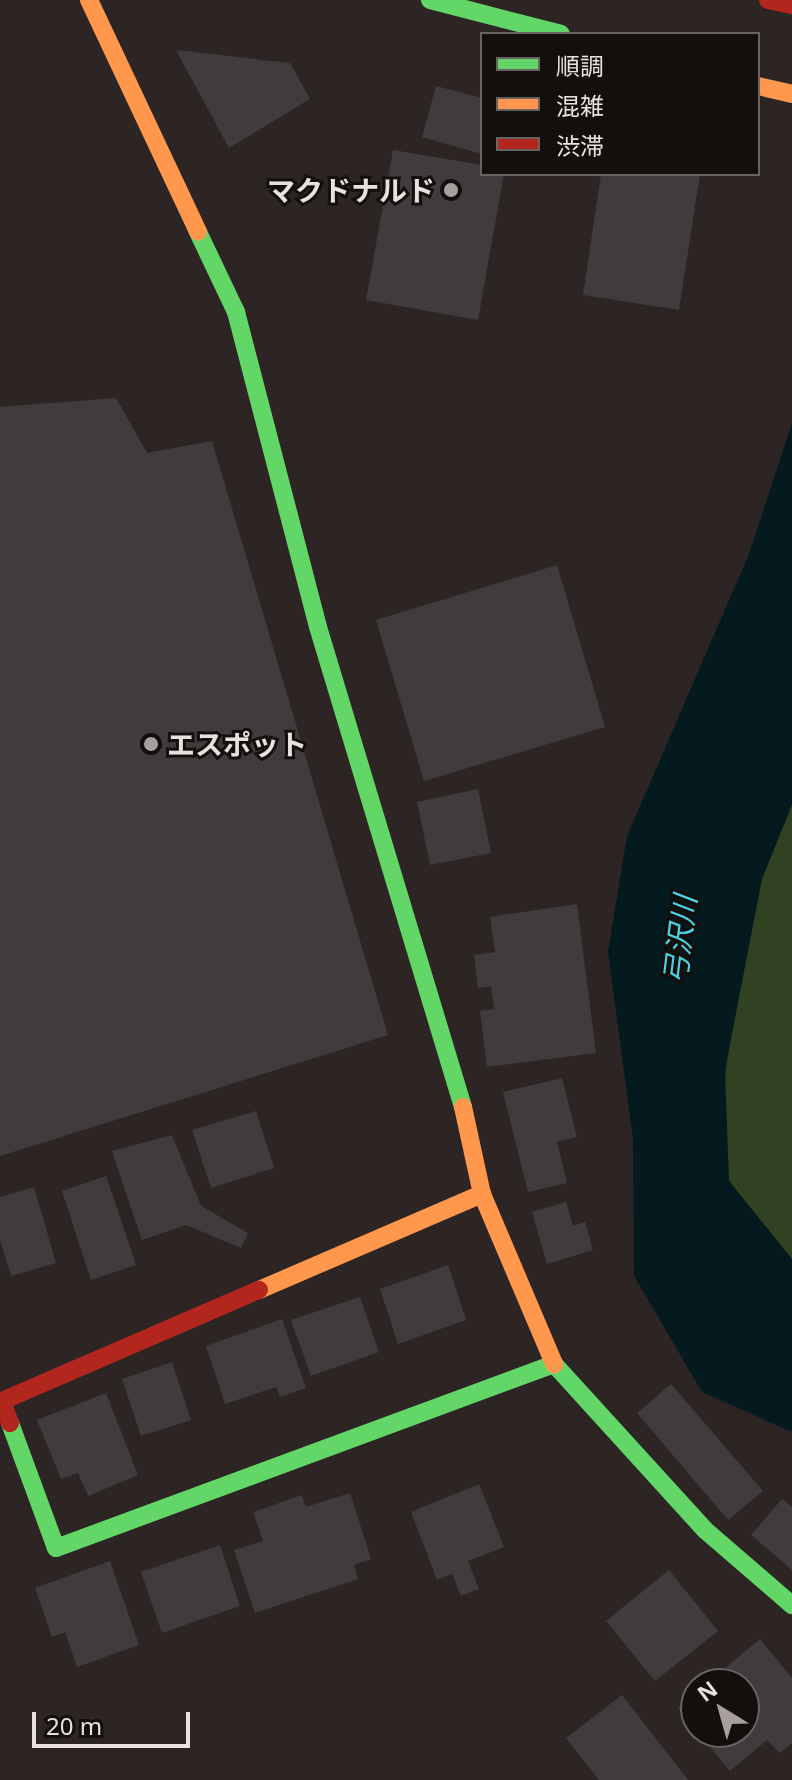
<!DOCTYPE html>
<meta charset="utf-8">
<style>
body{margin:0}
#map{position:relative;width:792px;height:1780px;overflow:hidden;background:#2c2524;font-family:"Noto Sans","Noto Sans JP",sans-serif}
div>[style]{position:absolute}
.green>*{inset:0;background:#314222}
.water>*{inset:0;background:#041a1e}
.building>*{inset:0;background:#403b3d}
.fast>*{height:18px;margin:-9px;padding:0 9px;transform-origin:9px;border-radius:9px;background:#63d668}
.slow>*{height:18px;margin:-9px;padding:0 9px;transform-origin:9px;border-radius:9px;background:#ff974d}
.jam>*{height:18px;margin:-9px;padding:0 9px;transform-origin:9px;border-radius:9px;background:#b3261e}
.dots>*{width:22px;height:22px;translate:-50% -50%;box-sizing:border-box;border:4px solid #130f0d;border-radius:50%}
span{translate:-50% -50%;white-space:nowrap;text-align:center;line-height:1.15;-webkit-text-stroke:6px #130f0d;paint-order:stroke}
.poi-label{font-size:28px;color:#e8e1de;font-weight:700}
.right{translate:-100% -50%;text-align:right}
.left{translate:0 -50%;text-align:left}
.water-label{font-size:30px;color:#4bd3e5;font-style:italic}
.legend{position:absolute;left:480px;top:32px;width:280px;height:144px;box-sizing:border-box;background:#130f0d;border:2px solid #686361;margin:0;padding:10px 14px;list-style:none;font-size:24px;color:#e8e1de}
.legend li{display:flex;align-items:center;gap:16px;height:40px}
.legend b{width:40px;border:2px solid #686361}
.north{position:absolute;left:680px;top:1668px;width:80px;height:80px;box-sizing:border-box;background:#130f0d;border:2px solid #686361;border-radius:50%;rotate:323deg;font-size:22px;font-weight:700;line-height:32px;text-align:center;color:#e8e1de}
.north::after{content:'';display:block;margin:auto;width:28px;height:36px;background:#a69f9d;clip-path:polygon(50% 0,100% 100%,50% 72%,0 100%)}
.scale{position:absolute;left:32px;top:1712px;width:158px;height:36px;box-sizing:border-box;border:4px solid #e8e1de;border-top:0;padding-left:10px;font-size:24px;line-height:28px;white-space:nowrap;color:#e8e1de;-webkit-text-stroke:6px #130f0d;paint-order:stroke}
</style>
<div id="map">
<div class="green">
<i style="clip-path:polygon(792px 525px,792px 1289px,716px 1157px)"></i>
</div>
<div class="water">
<i style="clip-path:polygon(792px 423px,792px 805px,762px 879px,725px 1070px,729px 1181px,792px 1259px,792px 1432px,702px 1392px,634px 1276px,633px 1139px,608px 952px,627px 836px,749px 554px)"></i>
</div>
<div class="building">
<i style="clip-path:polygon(176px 50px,290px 63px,310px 99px,229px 148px)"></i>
<i style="clip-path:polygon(436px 86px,482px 98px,482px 154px,422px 137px)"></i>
<i style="clip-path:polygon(393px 150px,482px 165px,482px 174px,504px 174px,478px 320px,366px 300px)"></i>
<i style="clip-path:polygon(601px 174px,700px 174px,679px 310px,583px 295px)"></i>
<i style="clip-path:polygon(116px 398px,147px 453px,212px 441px,388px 1035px,0 1156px,0 407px)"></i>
<i style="clip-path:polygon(557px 565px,605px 727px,424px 781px,376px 620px)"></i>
<i style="clip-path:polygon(478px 789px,491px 853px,430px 865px,417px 802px)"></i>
<i style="clip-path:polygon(577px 904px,596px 1053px,487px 1067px,480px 1011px,494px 1009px,491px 986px,478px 988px,474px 955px,495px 952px,490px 917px)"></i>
<i style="clip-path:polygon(562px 1078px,577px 1137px,557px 1142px,567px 1183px,528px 1192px,503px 1092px)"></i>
<i style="clip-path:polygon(256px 1111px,274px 1168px,211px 1188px,192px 1130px)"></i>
<i style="clip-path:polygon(172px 1135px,201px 1206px,248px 1233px,241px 1248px,186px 1225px,142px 1240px,112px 1151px)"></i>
<i style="clip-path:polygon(106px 1176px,136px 1265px,91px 1280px,62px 1191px)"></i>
<i style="clip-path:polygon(34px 1187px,56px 1263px,11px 1276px,0 1240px,0 1197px)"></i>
<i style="clip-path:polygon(566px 1202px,573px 1226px,585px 1222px,593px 1250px,547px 1264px,532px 1212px)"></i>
<i style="clip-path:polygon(448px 1265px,466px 1320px,398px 1344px,380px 1289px)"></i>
<i style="clip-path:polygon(360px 1297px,379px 1352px,311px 1376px,291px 1320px)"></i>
<i style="clip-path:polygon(282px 1319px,306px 1388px,280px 1397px,276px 1387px,225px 1404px,206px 1346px)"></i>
<i style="clip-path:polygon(172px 1362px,191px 1420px,141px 1436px,122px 1379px)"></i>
<i style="clip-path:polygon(671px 1384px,763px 1491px,728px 1520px,637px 1413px)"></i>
<i style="clip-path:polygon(106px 1393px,138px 1475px,88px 1496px,78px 1473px,61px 1479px,37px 1420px)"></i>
<i style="clip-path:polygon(479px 1484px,504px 1547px,468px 1561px,479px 1589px,461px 1596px,452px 1574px,437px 1580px,411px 1512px)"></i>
<i style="clip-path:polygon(350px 1493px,371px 1559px,354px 1565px,358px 1579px,255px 1613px,234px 1550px,263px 1541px,253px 1512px,302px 1495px,306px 1507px)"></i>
<i style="clip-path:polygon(782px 1499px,792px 1507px,792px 1570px,751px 1535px)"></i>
<i style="clip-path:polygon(220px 1545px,240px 1606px,162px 1633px,141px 1572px)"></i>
<i style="clip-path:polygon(110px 1561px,139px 1645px,77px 1667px,65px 1632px,52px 1637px,35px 1588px)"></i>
<i style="clip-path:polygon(669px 1570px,718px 1631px,655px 1681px,606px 1621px)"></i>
<i style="clip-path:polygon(760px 1639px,792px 1678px,792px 1743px,780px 1753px,767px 1740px,730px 1771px,698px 1732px,744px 1732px,744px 1684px,706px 1684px)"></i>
<i style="clip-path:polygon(696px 1693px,696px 1730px,678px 1708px)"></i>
<i style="clip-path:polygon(622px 1695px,688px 1780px,599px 1780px,566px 1738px)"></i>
</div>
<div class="fast">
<i style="left:430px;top:0;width:135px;rotate:14.5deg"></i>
<i style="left:198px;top:232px;width:89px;rotate:64.6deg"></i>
<i style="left:236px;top:312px;width:325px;rotate:75.4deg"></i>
<i style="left:318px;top:627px;width:501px;rotate:73.19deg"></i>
<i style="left:554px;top:1364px;width:224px;rotate:47.7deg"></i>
<i style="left:705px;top:1530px;width:115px;rotate:40.8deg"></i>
<i style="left:10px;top:1423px;width:133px;rotate:69.8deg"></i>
<i style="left:56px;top:1548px;width:531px;rotate:-20.28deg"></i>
</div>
<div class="slow">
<i style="left:89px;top:0;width:256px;rotate:64.8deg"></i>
<i style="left:758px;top:86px;width:35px;rotate:13deg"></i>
<i style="left:463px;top:1107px;width:89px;rotate:77.7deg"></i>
<i style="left:482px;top:1194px;width:185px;rotate:67deg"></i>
<i style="left:259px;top:1290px;width:243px;rotate:-23.3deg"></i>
</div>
<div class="jam">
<i style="left:768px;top:0;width:25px;rotate:12deg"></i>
<i style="left:10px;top:1423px;width:23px;rotate:-110deg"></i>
<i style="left:2px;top:1401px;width:280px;rotate:-23.4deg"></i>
</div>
<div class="dots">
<i style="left:451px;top:190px;background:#a69f9d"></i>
<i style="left:151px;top:744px;background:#a69f9d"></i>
</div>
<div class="poi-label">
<span class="right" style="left:435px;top:190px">マクドナルド</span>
<span class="left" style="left:167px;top:744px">エスポット</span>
</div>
<div class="water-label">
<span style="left:680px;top:940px;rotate:-83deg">弓沢川</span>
</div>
<ul class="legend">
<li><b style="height:10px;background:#63d668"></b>順調</li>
<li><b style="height:10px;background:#ff974d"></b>混雑</li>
<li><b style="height:10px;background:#b3261e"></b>渋滞</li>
</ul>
<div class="north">N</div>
<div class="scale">20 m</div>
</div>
